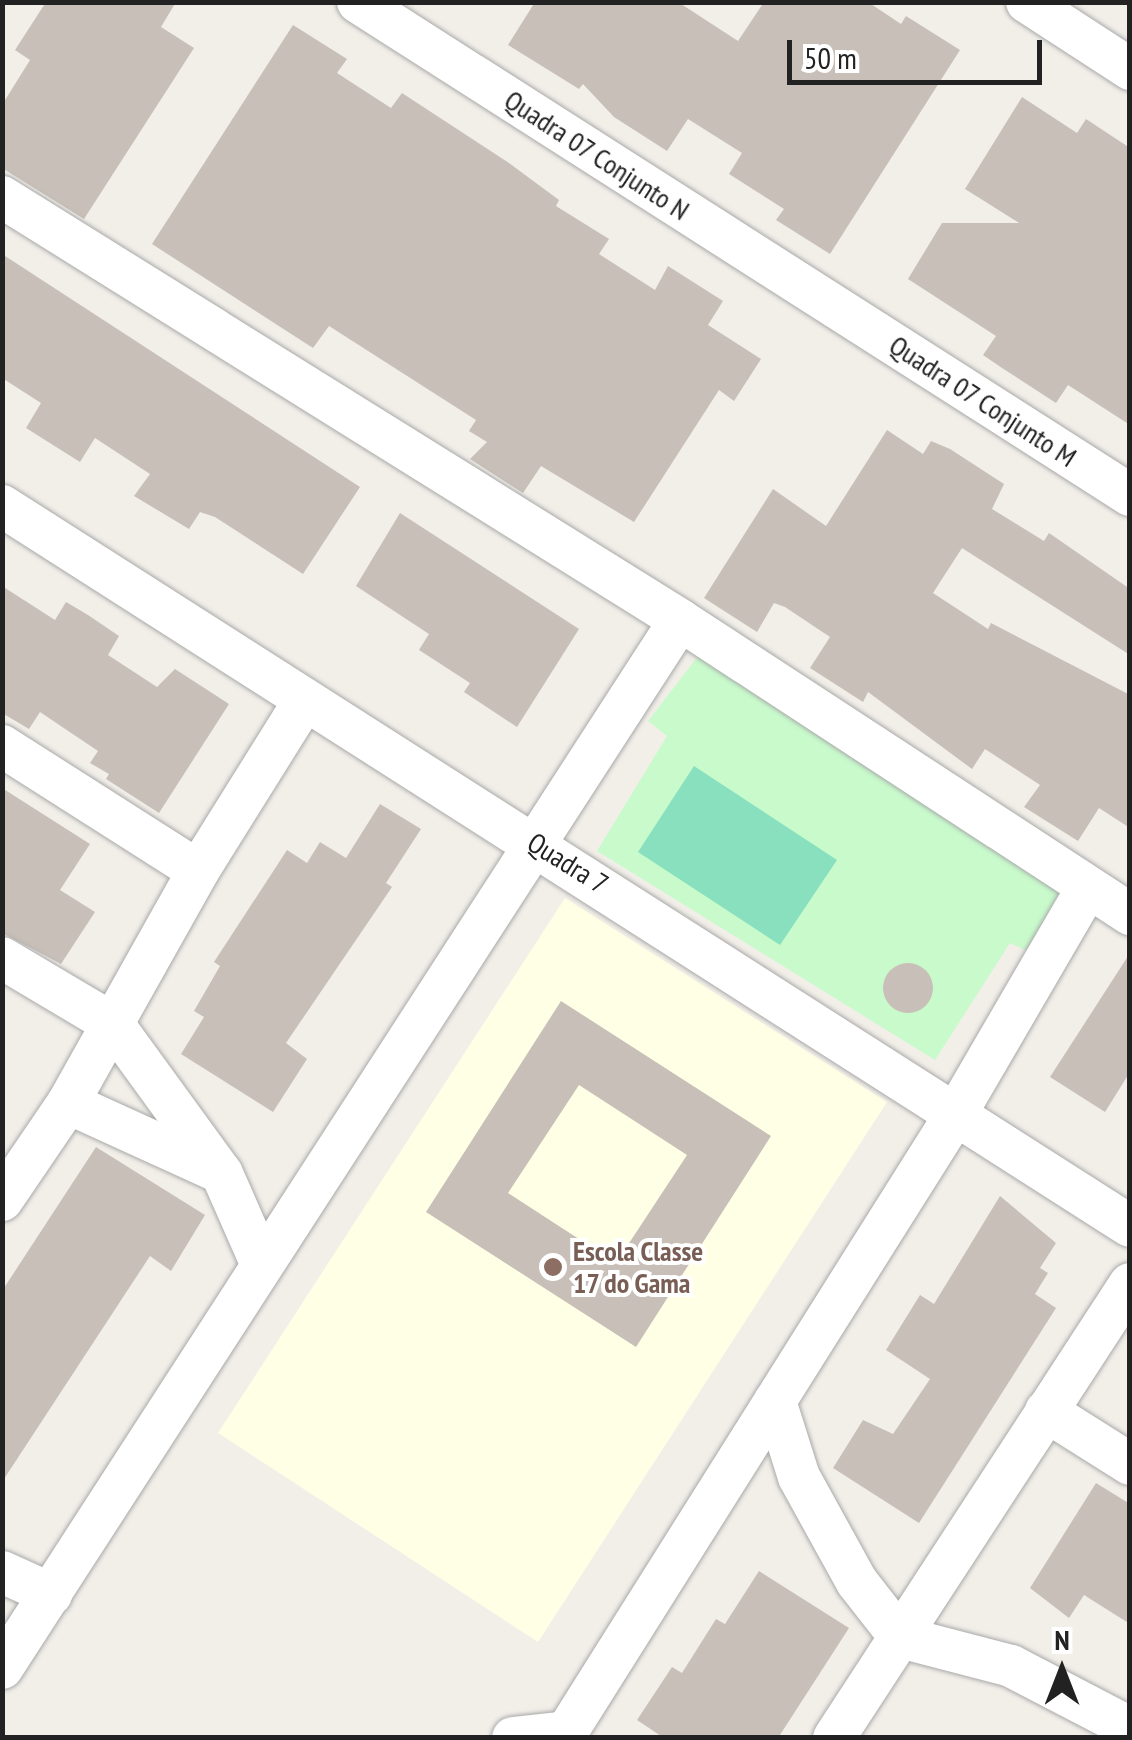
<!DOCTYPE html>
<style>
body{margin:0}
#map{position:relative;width:1132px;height:1740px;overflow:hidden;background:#f2efe9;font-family:"PT Sans Narrow",sans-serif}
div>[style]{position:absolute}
.education>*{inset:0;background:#ffffe5}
.park>*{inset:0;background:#c8facc}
.pitch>*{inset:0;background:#88e0be}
.building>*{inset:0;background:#c7bfb8}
.round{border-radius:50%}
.roads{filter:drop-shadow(0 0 2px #a9a9a9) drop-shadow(0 0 2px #a9a9a9)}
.minor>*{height:42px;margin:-21px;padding:0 21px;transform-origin:21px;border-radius:21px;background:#fff}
.dots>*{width:28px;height:28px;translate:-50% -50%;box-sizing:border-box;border:5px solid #fff;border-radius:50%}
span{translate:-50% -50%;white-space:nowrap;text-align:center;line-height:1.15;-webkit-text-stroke:8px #fff;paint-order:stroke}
.street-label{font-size:28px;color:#222}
.education-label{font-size:28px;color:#785e54;font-weight:700}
.left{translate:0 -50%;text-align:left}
.frame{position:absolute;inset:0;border:5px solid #222;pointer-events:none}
.north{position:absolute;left:1012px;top:1620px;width:100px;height:100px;-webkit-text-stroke:8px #fff;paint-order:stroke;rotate:0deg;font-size:28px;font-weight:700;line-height:40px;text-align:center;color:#222}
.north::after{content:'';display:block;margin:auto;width:35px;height:45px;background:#222;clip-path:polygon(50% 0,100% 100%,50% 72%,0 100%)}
.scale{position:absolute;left:787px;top:40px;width:255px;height:45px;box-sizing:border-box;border:5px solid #222;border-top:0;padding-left:12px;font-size:30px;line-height:35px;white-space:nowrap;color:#222;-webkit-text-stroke:8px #fff;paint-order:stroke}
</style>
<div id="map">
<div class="education">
<i style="clip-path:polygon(565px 898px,887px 1102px,538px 1642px,218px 1433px)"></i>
</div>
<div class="park">
<i style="clip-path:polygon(702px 651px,1075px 890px,1043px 958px,1010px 943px,935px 1060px,597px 851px,667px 736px,648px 721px)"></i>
</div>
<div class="pitch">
<i style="clip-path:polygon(694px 766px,837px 860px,780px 945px,638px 852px)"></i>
</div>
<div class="building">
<i style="clip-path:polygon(46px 2px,176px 2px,161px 27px,194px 48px,84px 219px,2px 168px,2px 105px,30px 60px,15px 50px)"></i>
<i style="clip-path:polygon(535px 2px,678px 2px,738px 41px,764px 2px,868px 2px,901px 24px,906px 16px,960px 50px,830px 254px,776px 220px,784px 209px,729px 174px,742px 153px,688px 119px,667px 151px,614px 117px,583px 84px,579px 89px,508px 45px)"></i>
<i style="clip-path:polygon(293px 25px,347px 59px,337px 73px,391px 108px,402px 93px,509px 163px,559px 200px,556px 206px,609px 239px,599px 254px,655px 290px,668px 266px,723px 301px,708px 325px,761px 359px,734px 401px,719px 390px,634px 522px,541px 466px,523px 493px,470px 459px,487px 442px,469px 431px,476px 420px,329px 326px,313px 348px,152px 244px)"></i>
<i style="clip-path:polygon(1022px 97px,1077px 133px,1086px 119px,1130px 148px,1130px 425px,1068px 385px,1056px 403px,1002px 368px,983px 355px,996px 336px,908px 279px,942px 223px,1019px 223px,965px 189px)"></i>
<i style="clip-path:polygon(2px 254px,360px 487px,303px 574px,215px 517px,200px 512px,189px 529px,134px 496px,150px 474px,95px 438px,80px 462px,26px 428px,41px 403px,2px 378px)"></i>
<i style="clip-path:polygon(887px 430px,923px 454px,931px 441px,950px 449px,1004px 484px,992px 509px,1044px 541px,1049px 533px,1130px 589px,1130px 655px,962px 548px,933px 593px,988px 629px,991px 623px,1130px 695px,1130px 828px,1099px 808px,1078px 841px,1024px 807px,1040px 785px,985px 749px,972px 769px,868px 692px,863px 702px,810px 668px,830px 637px,785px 607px,774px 603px,757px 632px,704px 598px,773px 489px,826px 526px)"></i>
<i style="clip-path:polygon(400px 513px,579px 629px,517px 727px,464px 692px,470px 683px,419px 650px,429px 634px,356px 586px)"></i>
<i style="clip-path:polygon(2px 586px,55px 620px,66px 602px,88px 615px,119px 636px,108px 655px,157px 687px,175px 669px,229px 704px,159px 813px,106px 779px,109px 774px,90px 763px,98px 751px,40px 712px,29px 729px,2px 713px)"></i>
<i style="clip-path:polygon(2px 788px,90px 844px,60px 890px,95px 912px,61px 964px,2px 933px)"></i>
<i style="clip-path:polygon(380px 804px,421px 829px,386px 883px,392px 887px,286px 1043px,307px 1059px,273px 1112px,181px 1054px,204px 1017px,194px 1011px,220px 966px,214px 962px,287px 850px,307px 863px,320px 842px,346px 858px)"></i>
<i style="clip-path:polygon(1130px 953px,1130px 1072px,1105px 1112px,1050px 1077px)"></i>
<i class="round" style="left:883px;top:963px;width:50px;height:50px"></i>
<i style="clip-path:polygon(evenodd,561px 1001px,771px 1136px,636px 1347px,426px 1212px,561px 1001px,579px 1085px,687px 1155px,616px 1263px,508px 1193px,579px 1085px)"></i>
<i style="clip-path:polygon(96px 1147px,205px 1215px,171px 1271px,150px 1256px,2px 1482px,2px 1291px)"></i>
<i style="clip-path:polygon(1000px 1196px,1056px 1243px,1040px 1268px,1048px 1273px,1035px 1294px,1056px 1308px,919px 1523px,833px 1468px,863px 1420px,893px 1434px,930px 1379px,886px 1350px,920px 1295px,934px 1304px)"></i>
<i style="clip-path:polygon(1096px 1483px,1130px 1504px,1130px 1624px,1084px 1595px,1069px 1618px,1030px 1588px)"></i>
<i style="clip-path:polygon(759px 1571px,849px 1628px,778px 1738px,664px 1738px,637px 1720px,672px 1667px,682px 1673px,716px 1619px,725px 1624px)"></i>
</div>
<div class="roads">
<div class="minor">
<i style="left:358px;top:2px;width:916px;rotate:32.56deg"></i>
<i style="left:1027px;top:2px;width:123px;rotate:33deg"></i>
<i style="left:2px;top:197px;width:799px;rotate:31.96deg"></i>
<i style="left:680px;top:620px;width:538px;rotate:33.16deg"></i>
<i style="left:2px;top:506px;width:1338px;rotate:32.55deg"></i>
<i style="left:2px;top:746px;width:232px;rotate:32.5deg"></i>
<i style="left:2px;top:958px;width:129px;rotate:30.7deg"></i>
<i style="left:113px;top:1024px;width:185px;rotate:54deg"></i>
<i style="left:222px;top:1174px;width:97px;rotate:66.3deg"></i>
<i style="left:68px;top:1103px;width:164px;rotate:24.5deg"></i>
<i style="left:2px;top:1200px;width:117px;rotate:-55.8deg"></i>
<i style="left:68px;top:1103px;width:266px;rotate:-60.7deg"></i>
<i style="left:198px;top:871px;width:202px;rotate:-58deg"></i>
<i style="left:775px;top:1401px;width:80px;rotate:72.5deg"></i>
<i style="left:799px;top:1477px;width:120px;rotate:61.1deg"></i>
<i style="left:857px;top:1582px;width:70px;rotate:52deg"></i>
<i style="left:900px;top:1637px;width:115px;rotate:14.6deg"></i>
<i style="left:1011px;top:1666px;width:134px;rotate:27.5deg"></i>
<i style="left:1046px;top:1411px;width:99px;rotate:32.2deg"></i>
<i style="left:2px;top:1572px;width:54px;rotate:24.2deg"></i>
<i style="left:2px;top:1668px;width:1248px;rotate:-57.1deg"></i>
<i style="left:513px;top:1738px;width:54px;rotate:-6.3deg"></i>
<i style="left:563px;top:1738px;width:740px;rotate:-57.81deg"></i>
<i style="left:957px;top:1112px;width:260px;rotate:-59.8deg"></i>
<i style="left:834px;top:1738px;width:542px;rotate:-56.9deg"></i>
</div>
</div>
<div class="dots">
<i style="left:553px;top:1267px;background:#8d6e63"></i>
</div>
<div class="street-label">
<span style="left:597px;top:155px;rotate:33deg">Quadra 07 Conjunto N</span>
<span style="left:983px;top:401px;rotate:33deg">Quadra 07 Conjunto M</span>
<span style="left:568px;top:863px;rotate:32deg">Quadra 7</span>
</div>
<div class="education-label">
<span class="left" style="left:573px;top:1267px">Escola Classe<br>17 do Gama</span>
</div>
<div class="frame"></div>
<div class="north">N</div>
<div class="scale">50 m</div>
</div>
